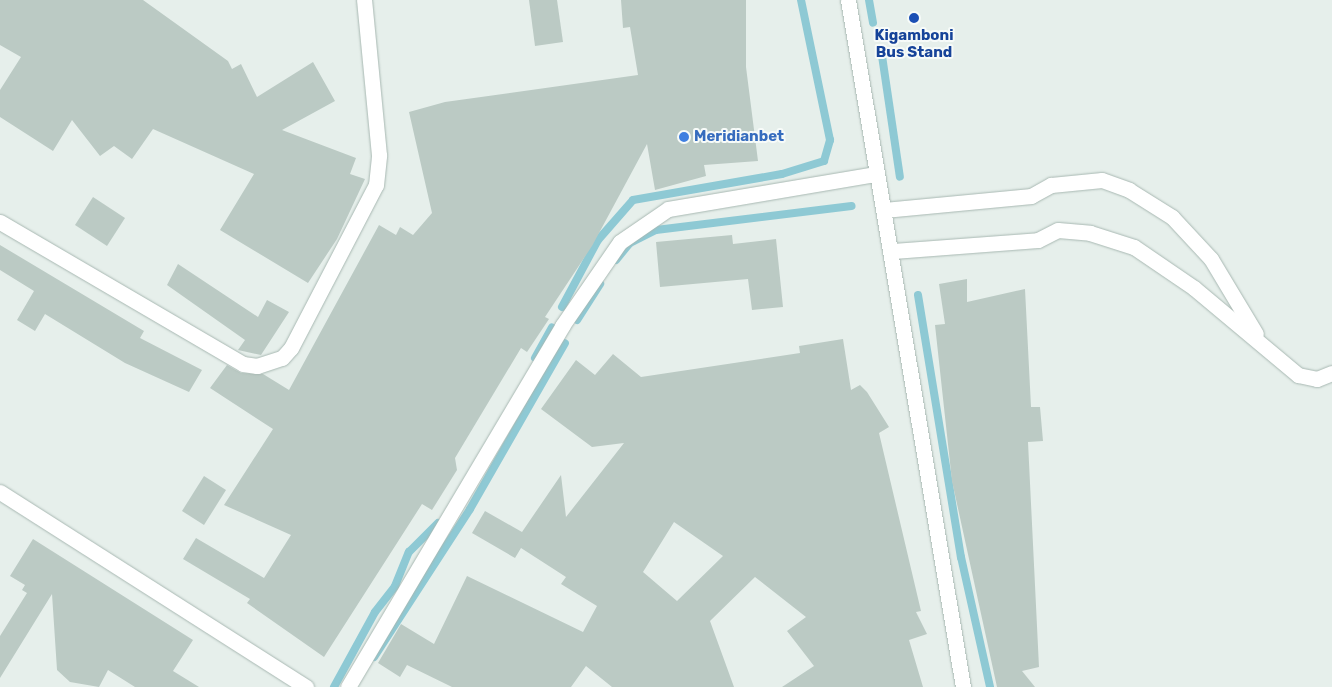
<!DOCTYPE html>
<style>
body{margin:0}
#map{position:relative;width:1332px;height:687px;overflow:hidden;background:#e6efeb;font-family:Rubik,sans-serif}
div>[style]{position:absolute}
.stream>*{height:8px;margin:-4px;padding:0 4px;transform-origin:4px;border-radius:4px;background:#8ec9d4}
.building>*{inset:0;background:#bbcac4}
.roads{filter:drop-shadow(0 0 1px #a8b8b2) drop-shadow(0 0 1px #a8b8b2)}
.street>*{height:15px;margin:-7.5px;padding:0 7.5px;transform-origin:7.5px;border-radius:7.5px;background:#fff}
.secondary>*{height:15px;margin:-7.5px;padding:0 7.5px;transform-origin:7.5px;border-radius:7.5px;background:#fff}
.dots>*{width:14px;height:14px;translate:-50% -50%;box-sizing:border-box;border:2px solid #f7fbf9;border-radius:50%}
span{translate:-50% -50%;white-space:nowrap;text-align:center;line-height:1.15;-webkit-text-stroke:4px #f7fbf9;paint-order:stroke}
.transit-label{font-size:15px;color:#164399;font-weight:700}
.shop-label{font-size:15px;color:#366cbe;font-weight:700}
.left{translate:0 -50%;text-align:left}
</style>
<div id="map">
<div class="stream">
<i style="left:869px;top:0;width:23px;rotate:80deg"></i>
<i style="left:881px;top:49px;width:129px;rotate:81.6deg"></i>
<i style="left:616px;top:260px;width:22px;rotate:-51deg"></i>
<i style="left:630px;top:243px;width:29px;rotate:-27deg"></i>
<i style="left:656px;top:230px;width:197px;rotate:-7deg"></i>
<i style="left:918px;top:295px;width:266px;rotate:80.7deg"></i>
<i style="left:961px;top:557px;width:133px;rotate:77.4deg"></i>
<i style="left:562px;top:307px;width:76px;rotate:-61.8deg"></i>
<i style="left:598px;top:240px;width:53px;rotate:-48.8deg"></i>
<i style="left:633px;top:200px;width:151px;rotate:-9.9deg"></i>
<i style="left:782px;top:174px;width:44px;rotate:-17.2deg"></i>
<i style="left:824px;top:161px;width:22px;rotate:-74deg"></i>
<i style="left:830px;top:140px;width:143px;rotate:-101.7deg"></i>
<i style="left:577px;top:320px;width:43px;rotate:-57.4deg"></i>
<i style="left:535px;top:358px;width:35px;rotate:-61deg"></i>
<i style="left:374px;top:657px;width:176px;rotate:-57deg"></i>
<i style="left:470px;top:509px;width:191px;rotate:-60.2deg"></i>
<i style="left:334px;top:687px;width:85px;rotate:-61.3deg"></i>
<i style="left:375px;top:612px;width:33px;rotate:-52deg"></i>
<i style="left:395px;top:586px;width:37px;rotate:-68deg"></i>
<i style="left:409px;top:552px;width:41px;rotate:-45deg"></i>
</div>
<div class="building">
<i style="clip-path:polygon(0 0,143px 0,228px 61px,232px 69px,241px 64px,257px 97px,313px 62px,335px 101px,282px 130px,356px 158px,350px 174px,365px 179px,337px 239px,308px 283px,220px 230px,254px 174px,153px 129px,132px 159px,114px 146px,100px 156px,72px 120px,53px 151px,0 117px,0 90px,21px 57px,0 45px)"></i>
<i style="clip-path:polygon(529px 0,557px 0,563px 42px,535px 46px)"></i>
<i style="clip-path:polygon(621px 0,746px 0,746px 67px,758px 161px,704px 165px,706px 176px,655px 190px,647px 144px,592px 246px,545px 317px,549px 319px,527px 352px,521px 348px,455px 458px,457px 470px,432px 510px,422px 504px,324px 657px,247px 603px,250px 599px,183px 559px,196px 538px,264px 578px,291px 535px,224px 505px,273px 429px,210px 388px,227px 365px,241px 373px,263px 374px,289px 390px,379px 225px,396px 235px,400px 227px,413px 235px,432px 213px,409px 112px,445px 102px,638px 75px,630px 27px,623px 28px)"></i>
<i style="clip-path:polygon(93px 197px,125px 218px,107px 246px,75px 225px)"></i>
<i style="clip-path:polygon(732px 235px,733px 244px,776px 239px,783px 307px,752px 310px,748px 279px,660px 287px,656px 242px)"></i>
<i style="clip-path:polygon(0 245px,144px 331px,140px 338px,202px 370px,189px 392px,125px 363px,45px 314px,35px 331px,17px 320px,34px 291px,0 270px)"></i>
<i style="clip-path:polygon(178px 264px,258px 317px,267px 300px,289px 312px,261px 355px,238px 350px,245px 340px,167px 285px)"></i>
<i style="clip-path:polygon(967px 279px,967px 302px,1025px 289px,1031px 407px,1040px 407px,1043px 441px,1028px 442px,1039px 667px,1022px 671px,1035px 687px,997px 687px,952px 481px,935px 325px,945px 324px,939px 284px)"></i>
<i style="clip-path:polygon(evenodd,843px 339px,851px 390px,860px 385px,867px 392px,889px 427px,879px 433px,921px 611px,916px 612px,927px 634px,909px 640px,923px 687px,782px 687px,814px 666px,787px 631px,806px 617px,755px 577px,710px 621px,734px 687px,612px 687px,586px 666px,571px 687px,452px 687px,407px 665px,400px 677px,378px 663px,401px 624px,434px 644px,467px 576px,583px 632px,597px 606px,561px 584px,566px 577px,521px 548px,515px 558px,472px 533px,485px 511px,522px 532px,561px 475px,566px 517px,624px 443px,592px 447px,541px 409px,576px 360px,595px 375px,613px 354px,641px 377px,800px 353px,799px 346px,843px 339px,674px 522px,723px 556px,677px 601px,643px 572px,674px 522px)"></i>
<i style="clip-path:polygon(204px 476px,226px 490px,204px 525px,182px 511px)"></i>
<i style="clip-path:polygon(33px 539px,193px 640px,173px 671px,199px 687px,135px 687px,108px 670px,99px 687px,70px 682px,57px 670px,52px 594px,0 678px,0 636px,27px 593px,22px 590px,25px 585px,10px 576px)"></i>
</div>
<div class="roads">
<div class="street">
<i style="left:884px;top:210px;width:148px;rotate:-5.4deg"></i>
<i style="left:1031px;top:196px;width:23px;rotate:-29deg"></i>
<i style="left:1051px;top:185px;width:51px;rotate:-5.6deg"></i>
<i style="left:1102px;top:180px;width:29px;rotate:20deg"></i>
<i style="left:1129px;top:190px;width:51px;rotate:32.1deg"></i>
<i style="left:1172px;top:217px;width:57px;rotate:47.1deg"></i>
<i style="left:1211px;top:259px;width:87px;rotate:59deg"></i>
<i style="left:0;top:222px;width:281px;rotate:30.3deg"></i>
<i style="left:243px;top:364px;width:14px;rotate:8deg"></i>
<i style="left:257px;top:366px;width:26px;rotate:-18deg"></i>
<i style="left:282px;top:358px;width:13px;rotate:-48deg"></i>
<i style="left:291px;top:348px;width:184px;rotate:-62.5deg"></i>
<i style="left:376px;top:185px;width:30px;rotate:-84deg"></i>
<i style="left:379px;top:155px;width:156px;rotate:-95.5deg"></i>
<i style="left:893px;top:251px;width:145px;rotate:-4.3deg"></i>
<i style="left:1038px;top:240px;width:22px;rotate:-27deg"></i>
<i style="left:1058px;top:230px;width:32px;rotate:5deg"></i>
<i style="left:1090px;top:233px;width:46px;rotate:17.7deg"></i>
<i style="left:1134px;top:247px;width:73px;rotate:34.3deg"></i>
<i style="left:1194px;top:288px;width:136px;rotate:39.9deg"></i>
<i style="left:1298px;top:375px;width:19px;rotate:12deg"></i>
<i style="left:1317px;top:379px;width:16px;rotate:-22deg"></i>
<i style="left:0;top:492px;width:363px;rotate:32.5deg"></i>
</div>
<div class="secondary">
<i style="left:848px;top:0;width:697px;rotate:80.5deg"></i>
<i style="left:348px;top:687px;width:420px;rotate:-59.3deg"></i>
<i style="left:562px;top:326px;width:102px;rotate:-55.4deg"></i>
<i style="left:620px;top:242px;width:58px;rotate:-34.5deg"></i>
<i style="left:668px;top:209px;width:211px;rotate:-9.6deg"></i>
</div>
</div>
<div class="dots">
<i style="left:914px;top:18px;background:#1a4fb4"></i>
<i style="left:684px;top:137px;background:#3f7fe0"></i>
</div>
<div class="transit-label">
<span style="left:914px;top:44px">Kigamboni<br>Bus Stand</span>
</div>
<div class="shop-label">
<span class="left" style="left:694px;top:137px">Meridianbet</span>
</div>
</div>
